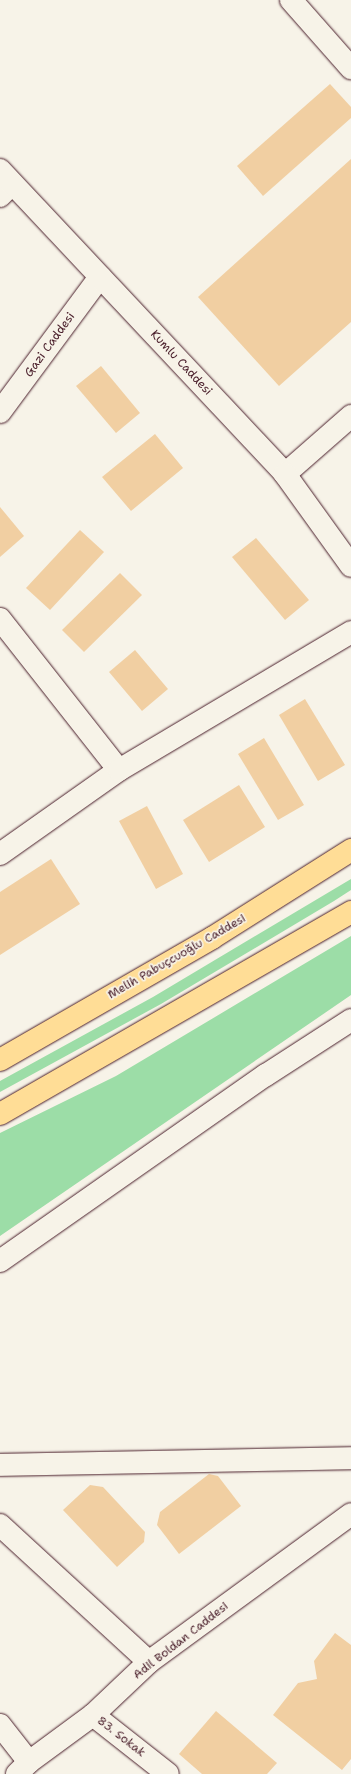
<!DOCTYPE html>
<meta charset="utf-8">
<style>
body{margin:0}
#map{position:relative;width:351px;height:1774px;overflow:hidden;background:#f7f3e8;font-family:"Shantell Sans",sans-serif}
div>[style]{position:absolute}
.green>*{inset:0;background:#9cdda7}
.building>*{inset:0;background:#f1cfa2}
.roads{filter:drop-shadow(0 0 1px #4a1f2b) drop-shadow(0 0 1px #4a1f2b)}
.street>*{height:22px;margin:-11px;padding:0 11px;transform-origin:11px;border-radius:11px;background:#f7f3e8}
.secondary>*{height:22px;margin:-11px;padding:0 11px;transform-origin:11px;border-radius:11px;background:#f7f3e8}
.primary>*{height:22px;margin:-11px;padding:0 11px;transform-origin:11px;border-radius:11px;background:#ffdd96}
span{translate:-50% -50%;white-space:nowrap;text-align:center;line-height:1.15;-webkit-text-stroke:3.5px #f7f3e8;paint-order:stroke}
.street-label{font-size:12px;color:#4a1f2b}
</style>
<div id="map">
<div class="green">
<i style="clip-path:polygon(351px 879px,351px 890px,334px 901px,161px 1004px,0 1092px,0 1081px,153px 997px)"></i>
<i style="clip-path:polygon(351px 936px,351px 995px,0 1236px,0 1133px,116px 1076px)"></i>
</div>
<div class="building">
<i style="clip-path:polygon(330px 84px,351px 107px,351px 118px,263px 196px,237px 166px)"></i>
<i style="clip-path:polygon(351px 159px,351px 322px,279px 386px,198px 297px)"></i>
<i style="clip-path:polygon(101px 366px,140px 413px,116px 433px,76px 386px)"></i>
<i style="clip-path:polygon(155px 434px,183px 468px,131px 511px,102px 477px)"></i>
<i style="clip-path:polygon(0 507px,24px 536px,0 557px)"></i>
<i style="clip-path:polygon(80px 530px,104px 552px,50px 610px,26px 588px)"></i>
<i style="clip-path:polygon(256px 538px,309px 600px,285px 620px,232px 557px)"></i>
<i style="clip-path:polygon(120px 573px,142px 595px,84px 652px,62px 630px)"></i>
<i style="clip-path:polygon(135px 650px,168px 689px,142px 711px,109px 672px)"></i>
<i style="clip-path:polygon(305px 699px,345px 765px,318px 781px,279px 715px)"></i>
<i style="clip-path:polygon(264px 738px,304px 805px,278px 820px,238px 754px)"></i>
<i style="clip-path:polygon(239px 785px,265px 827px,209px 862px,183px 820px)"></i>
<i style="clip-path:polygon(147px 806px,183px 874px,156px 889px,119px 821px)"></i>
<i style="clip-path:polygon(51px 859px,80px 904px,0 955px,0 892px)"></i>
<i style="clip-path:polygon(209px 1474px,218px 1476px,241px 1506px,179px 1554px,157px 1525px,160px 1512px)"></i>
<i style="clip-path:polygon(90px 1485px,103px 1487px,145px 1532px,144px 1542px,117px 1567px,63px 1510px)"></i>
<i style="clip-path:polygon(335px 1633px,351px 1645px,351px 1759px,342px 1770px,273px 1715px,298px 1683px,317px 1679px,314px 1661px)"></i>
<i style="clip-path:polygon(216px 1711px,277px 1763px,267px 1774px,202px 1774px,179px 1754px)"></i>
</div>
<div class="roads">
<div class="street">
<i style="left:291px;top:0;width:91px;rotate:48.6deg"></i>
<i style="left:0;top:196px;width:17px;rotate:-45deg"></i>
<i style="left:0;top:412px;width:168px;rotate:-53.5deg"></i>
<i style="left:285px;top:474px;width:88px;rotate:-41.3deg"></i>
<i style="left:0;top:619px;width:192px;rotate:51.8deg"></i>
<i style="left:0;top:854px;width:146px;rotate:-35.2deg"></i>
<i style="left:119px;top:770px;width:270px;rotate:-30.7deg"></i>
<i style="left:0;top:1261px;width:325px;rotate:-35deg"></i>
<i style="left:266px;top:1075px;width:101px;rotate:-32.9deg"></i>
<i style="left:0;top:1465px;width:351px;rotate:-1.1deg"></i>
<i style="left:0;top:1525px;width:202px;rotate:42.6deg"></i>
<i style="left:93px;top:1715px;width:95px;rotate:38.2deg"></i>
<i style="left:0;top:1725px;width:47px;rotate:51.9deg"></i>
</div>
<div class="secondary">
<i style="left:0;top:170px;width:417px;rotate:46.8deg"></i>
<i style="left:285px;top:474px;width:113px;rotate:54.3deg"></i>
<i style="left:17px;top:1774px;width:17px;rotate:-45deg"></i>
<i style="left:29px;top:1762px;width:79px;rotate:-36.3deg"></i>
<i style="left:93px;top:1715px;width:77px;rotate:-43.4deg"></i>
<i style="left:149px;top:1662px;width:250px;rotate:-36.2deg"></i>
</div>
<div class="primary">
<i style="left:0;top:1060px;width:245px;rotate:-29.9deg"></i>
<i style="left:212px;top:938px;width:165px;rotate:-32.3deg"></i>
<i style="left:0;top:1114px;width:405px;rotate:-29.9deg"></i>
</div>
</div>
<div class="street-label">
<span style="left:50px;top:345px;rotate:-54deg">Gazi Caddesi</span>
<span style="left:181px;top:363px;rotate:47deg">Kumlu Caddesi</span>
<span style="left:177px;top:957px;rotate:-30deg">Melih Pabuçcuoğlu Caddesi</span>
<span style="left:181px;top:1641px;rotate:-38deg">Adil Boldan Caddesi</span>
<span style="left:121px;top:1737px;rotate:38deg">83. Sokak</span>
</div>
</div>
